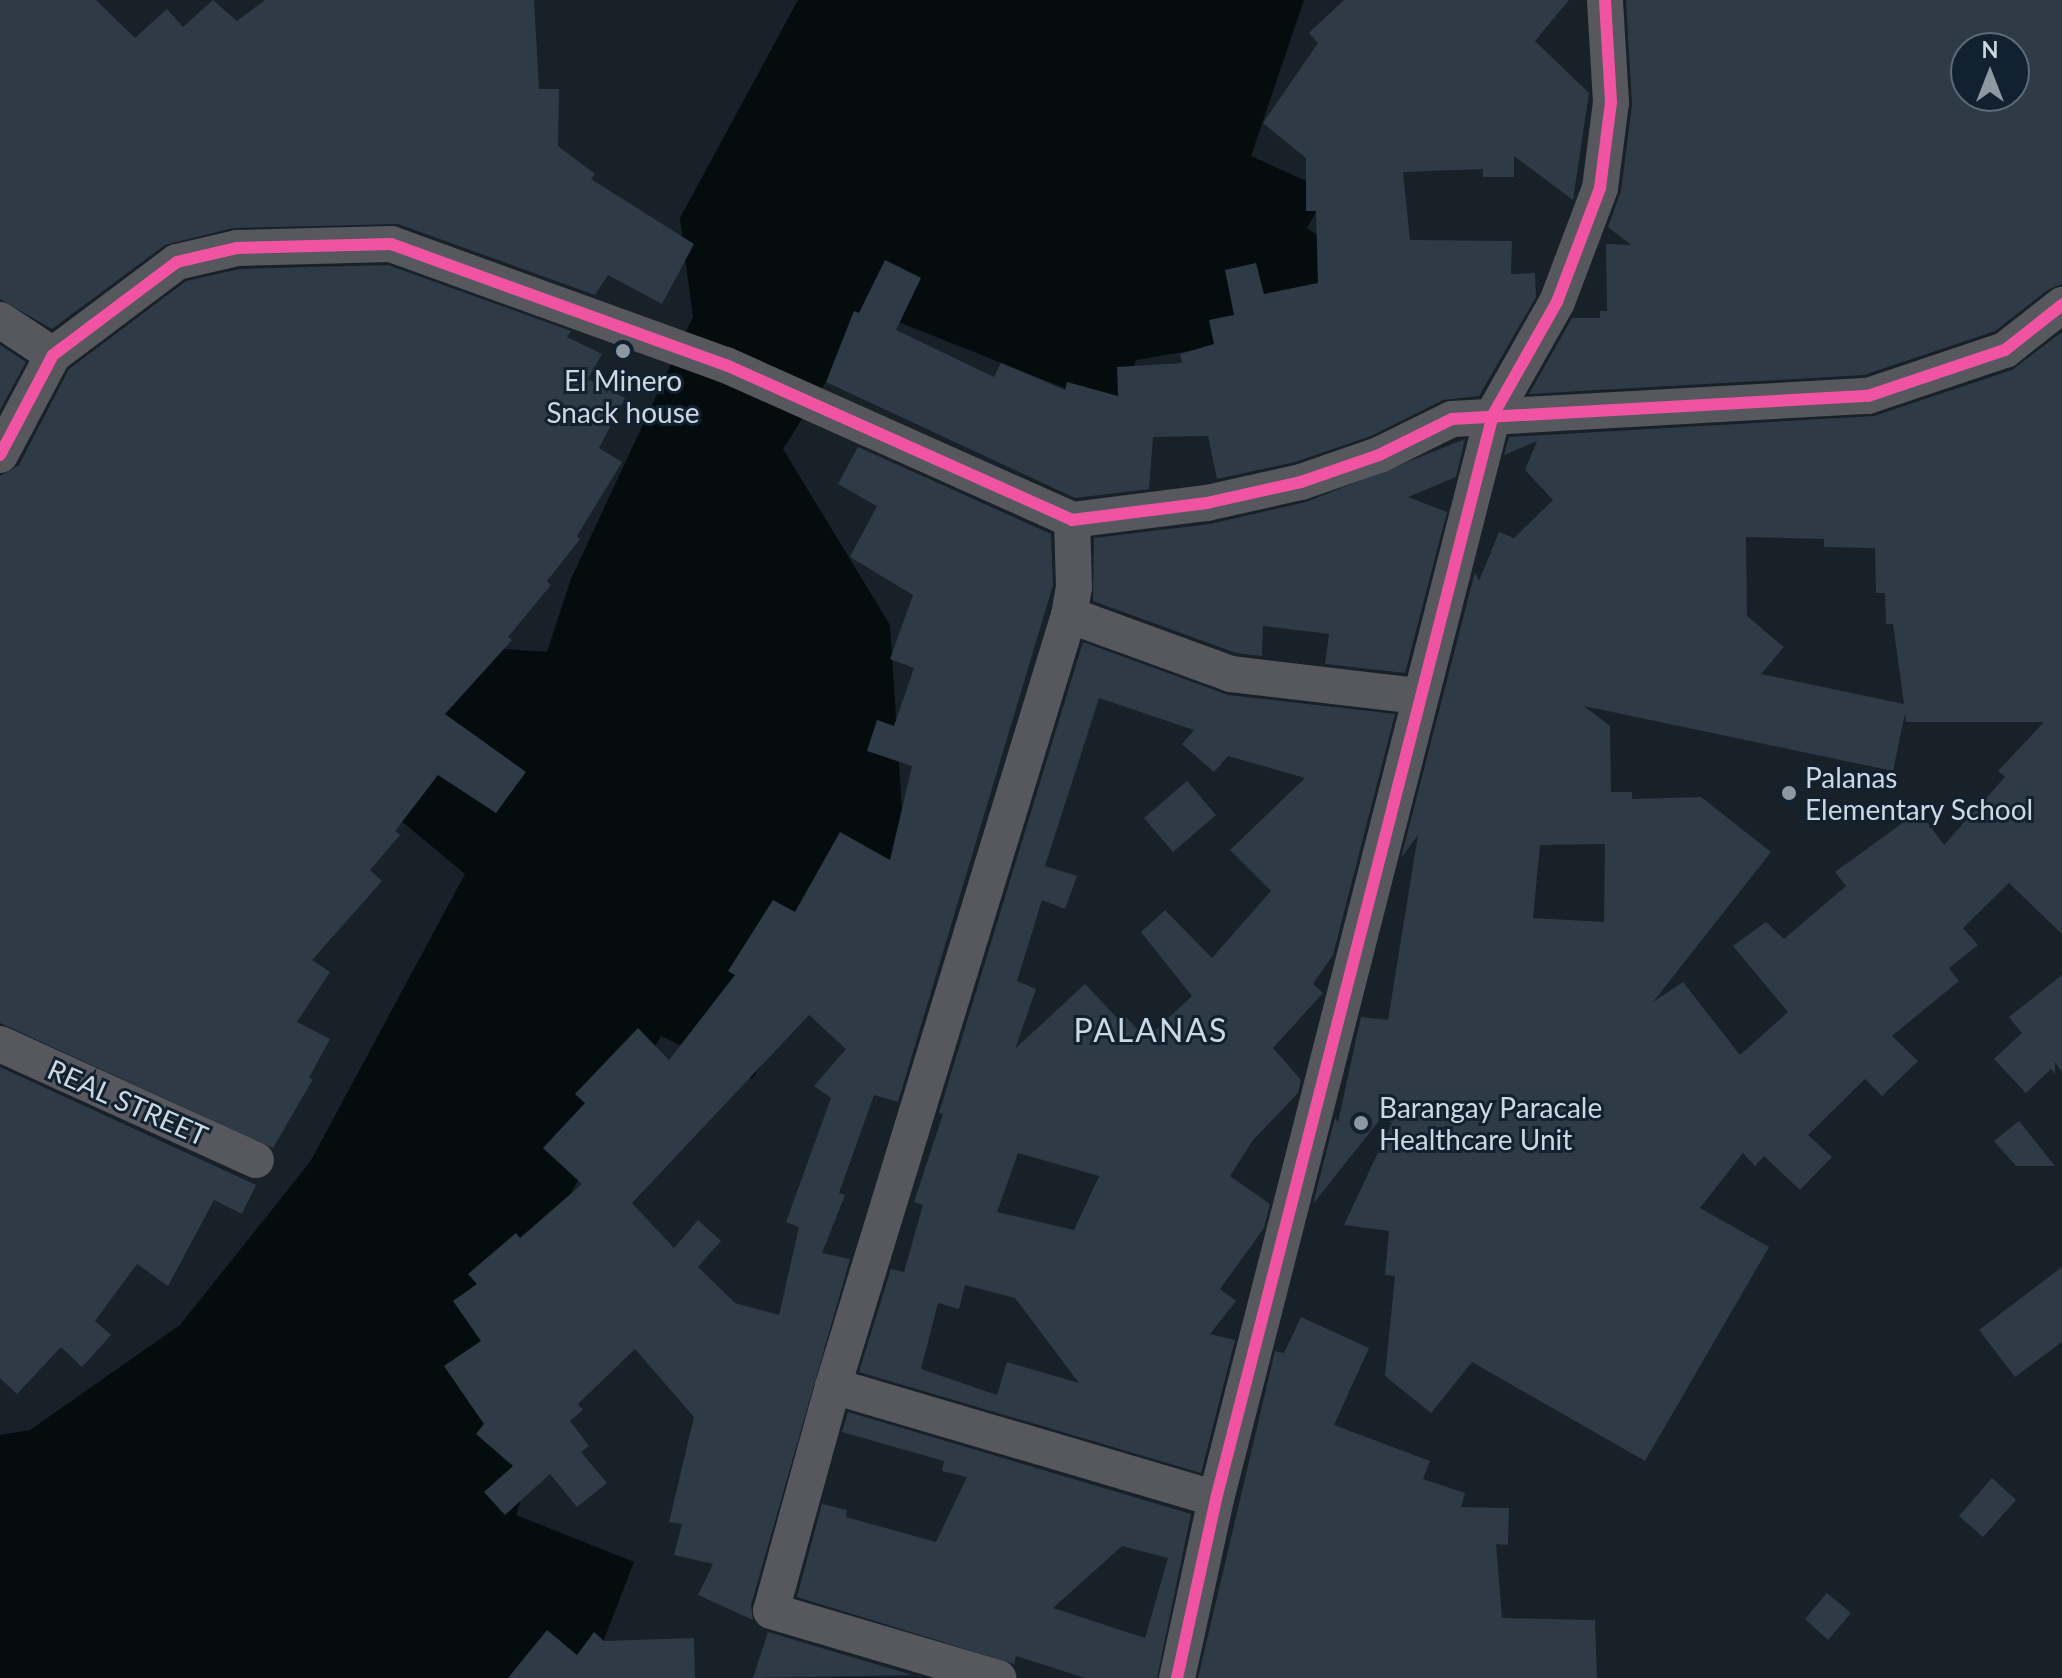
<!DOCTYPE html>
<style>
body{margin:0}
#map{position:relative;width:2062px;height:1678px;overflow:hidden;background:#182028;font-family:Lato,sans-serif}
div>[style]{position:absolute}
.water>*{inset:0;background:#040c0e}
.building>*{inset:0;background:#2e3b46}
.minor>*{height:36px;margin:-18px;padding:0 18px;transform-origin:18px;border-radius:18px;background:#56585d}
.cycleway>*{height:12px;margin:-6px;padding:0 6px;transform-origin:6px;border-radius:6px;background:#f153a3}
.dots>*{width:22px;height:22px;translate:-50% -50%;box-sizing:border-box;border:4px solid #11212f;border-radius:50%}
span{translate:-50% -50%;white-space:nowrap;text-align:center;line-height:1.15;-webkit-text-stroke:6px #11212f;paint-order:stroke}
.poi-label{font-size:28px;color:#ced8e2}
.left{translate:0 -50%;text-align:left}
.street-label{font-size:28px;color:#ced8e2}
.quarter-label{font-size:32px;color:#ced8e2;letter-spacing:2px}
.north{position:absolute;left:1950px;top:32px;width:80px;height:80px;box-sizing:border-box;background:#11212f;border:2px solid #5d6a77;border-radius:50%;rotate:0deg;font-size:22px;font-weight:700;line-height:32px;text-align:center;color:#ced8e2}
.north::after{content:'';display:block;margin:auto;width:28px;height:36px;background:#8e98a1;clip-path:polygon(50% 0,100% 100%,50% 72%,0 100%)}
</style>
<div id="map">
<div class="water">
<i style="clip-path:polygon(798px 0,1304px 0,1251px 156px,1328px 191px,1307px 228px,1426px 311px,1136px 360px,1117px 409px,871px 311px,783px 449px,890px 625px,905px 858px,752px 1079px,661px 1036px,540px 1247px,537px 1454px,516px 1515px,634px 1562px,589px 1678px,0 1678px,0 1435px,30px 1430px,180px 1325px,310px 1162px,465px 874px,381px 804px,475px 647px,547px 652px,571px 579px,693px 317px,680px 218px)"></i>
</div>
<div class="building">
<i style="clip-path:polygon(0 0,96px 0,135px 38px,167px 9px,183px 27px,213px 0,237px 21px,265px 0,534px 0,539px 89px,559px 89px,558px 146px,595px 174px,591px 179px,694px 244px,662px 304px,608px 275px,595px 295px,398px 224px,233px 228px,165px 245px,52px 329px,0 299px)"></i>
<i style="clip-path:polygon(1344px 0,1569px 0,1535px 41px,1589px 93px,1573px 200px,1514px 156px,1514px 177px,1483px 177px,1483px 169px,1403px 172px,1410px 240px,1512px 241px,1511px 274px,1535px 273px,1536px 297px,1479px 396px,1443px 400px,1371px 436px,1295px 462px,1217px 479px,1208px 436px,1153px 437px,1149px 489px,1075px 498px,826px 382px,854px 311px,859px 313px,885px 260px,921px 278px,896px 330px,994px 377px,1001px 363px,1065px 390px,1067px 382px,1118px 396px,1117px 367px,1182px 363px,1180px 354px,1214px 344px,1209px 320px,1234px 315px,1225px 270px,1256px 263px,1264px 294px,1318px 283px,1316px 211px,1306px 211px,1306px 158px,1263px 123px,1318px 43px,1309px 33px)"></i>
<i style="clip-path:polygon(evenodd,1626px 0,2062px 0,2062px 284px,2049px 289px,1995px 331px,1864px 375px,1529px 394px,1572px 318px,1600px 318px,1600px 311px,1607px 311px,1606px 244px,1631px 245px,1608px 227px,1621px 191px,1632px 105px,1626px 0,1966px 48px,2014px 48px,2014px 96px,1966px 96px,1966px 48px)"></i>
<i style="clip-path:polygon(388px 265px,571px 331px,567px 337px,602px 354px,588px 379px,625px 398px,599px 448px,622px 462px,577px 536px,580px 539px,547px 581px,551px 585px,508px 637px,512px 640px,445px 714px,526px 772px,496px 813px,438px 775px,395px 831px,400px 835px,370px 870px,382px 881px,312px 960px,330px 972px,297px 1022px,330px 1039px,309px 1078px,313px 1079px,273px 1148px,0 1023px,0 476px,19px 465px,69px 369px,186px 281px,240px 269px)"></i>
<i style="clip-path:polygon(evenodd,2062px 332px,2062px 934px,2009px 883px,1963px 928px,1978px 945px,1949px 968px,1959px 981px,1892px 1036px,1918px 1061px,1882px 1096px,1865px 1079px,1808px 1135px,1832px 1157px,1800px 1190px,1764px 1156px,1755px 1166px,1743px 1153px,1700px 1208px,1769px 1247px,1645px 1461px,1472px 1362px,1431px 1413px,1385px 1376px,1395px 1276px,1385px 1275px,1389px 1231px,1344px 1225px,1392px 1123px,1382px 1117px,1313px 1204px,1335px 1118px,1338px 1122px,1361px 1017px,1388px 1020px,1418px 835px,1401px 858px,1475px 572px,1479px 581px,1499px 532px,1514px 538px,1553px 500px,1525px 470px,1537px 441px,1504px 455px,1509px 437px,1874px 416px,2012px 370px,2062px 332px,1746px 537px,1824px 539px,1824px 547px,1875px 548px,1876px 593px,1885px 593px,1886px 624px,1893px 624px,1904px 704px,1761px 674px,1784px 647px,1747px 616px,1746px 537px,2062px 332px,1584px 706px,1893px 771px,1905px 713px,1906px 722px,2044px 722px,1998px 771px,2005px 777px,1944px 845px,1919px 811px,1835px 872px,1846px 886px,1784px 939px,1766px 922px,1733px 946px,1788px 1012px,1740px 1055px,1683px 982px,1653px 1002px,1771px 852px,1701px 797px,1632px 799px,1632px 792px,1611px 792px,1610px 726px,1584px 706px,2062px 332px,1605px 844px,1604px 922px,1533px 918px,1540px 845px,1605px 844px)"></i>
<i style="clip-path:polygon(0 345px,26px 362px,0 410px)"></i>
<i style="clip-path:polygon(1465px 439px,1456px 477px,1408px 497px,1447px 512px,1405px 673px,1325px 664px,1329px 634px,1263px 626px,1262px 656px,1236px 653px,1093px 601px,1094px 538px,1210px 524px,1306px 502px)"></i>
<i style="clip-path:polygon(evenodd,858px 447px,1051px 534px,1053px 585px,898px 1102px,874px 1095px,839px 1193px,845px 1195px,822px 1253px,850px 1259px,751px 1605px,753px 1620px,698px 1595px,713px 1564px,674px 1555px,682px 1524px,669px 1522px,694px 1417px,635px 1349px,578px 1404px,583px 1410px,570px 1421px,589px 1446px,581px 1452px,607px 1483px,577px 1507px,550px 1474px,505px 1515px,484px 1492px,513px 1466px,476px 1434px,484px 1424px,444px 1366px,481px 1341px,453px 1301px,477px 1284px,468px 1274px,516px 1233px,520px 1238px,582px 1184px,543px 1148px,585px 1103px,575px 1094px,638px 1028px,669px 1060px,735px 975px,728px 971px,773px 900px,795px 912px,840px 832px,890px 860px,912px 766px,867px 751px,877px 720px,894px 726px,914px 668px,890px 659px,913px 595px,850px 557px,877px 506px,838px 484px,858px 447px,809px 1015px,846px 1049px,814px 1086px,831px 1098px,786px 1222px,799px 1227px,779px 1315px,735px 1303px,698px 1267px,721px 1241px,698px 1220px,674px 1248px,632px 1203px,809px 1015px)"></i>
<i style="clip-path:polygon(evenodd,1083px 642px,1228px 695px,1395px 714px,1333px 955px,1313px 984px,1323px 993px,1273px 1048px,1301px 1080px,1298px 1093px,1253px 1140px,1230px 1176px,1270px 1204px,1264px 1228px,1220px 1289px,1236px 1301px,1210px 1334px,1235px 1340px,1201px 1473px,859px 1372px,891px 1269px,904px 1272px,923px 1205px,914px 1202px,943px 1114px,939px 1113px,1083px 642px,1099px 698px,1194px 730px,1182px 744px,1214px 772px,1228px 756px,1305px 778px,1230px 850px,1271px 891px,1212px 958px,1165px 910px,1141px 932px,1192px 996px,1146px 1039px,1126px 1017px,1121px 1022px,1085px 984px,1015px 1049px,1036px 989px,1017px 981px,1042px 900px,1065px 909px,1077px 876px,1045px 866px,1099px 698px,1083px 642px,1018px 1153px,1099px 1176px,1074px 1230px,997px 1212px,1018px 1153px,1083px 642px,965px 1285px,1015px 1298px,1079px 1383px,1007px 1362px,997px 1395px,921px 1369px,938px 1303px,959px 1309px,965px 1285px)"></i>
<i style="clip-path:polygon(1187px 781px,1216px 815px,1173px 852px,1144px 818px)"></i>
<i style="clip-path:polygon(2062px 975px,2062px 1072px,2055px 1062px,2055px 1074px,2051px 1069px,2026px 1093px,1994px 1059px,2022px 1033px,2009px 1017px)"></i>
<i style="clip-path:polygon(0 1067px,256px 1185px,242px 1214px,214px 1200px,168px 1286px,137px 1264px,95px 1321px,111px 1335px,82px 1367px,61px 1347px,17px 1394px,0 1378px)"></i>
<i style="clip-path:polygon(2019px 1121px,2055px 1166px,2016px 1166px,1994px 1141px)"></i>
<i style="clip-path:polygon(2062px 1267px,2062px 1342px,2015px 1377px,1979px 1330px)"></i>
<i style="clip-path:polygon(1301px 1317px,1369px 1348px,1334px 1425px,1430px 1461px,1423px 1479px,1465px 1493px,1461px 1507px,1509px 1508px,1508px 1545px,1496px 1544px,1502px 1618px,1595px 1620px,1597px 1678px,1198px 1678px,1275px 1351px,1284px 1353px)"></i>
<i style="clip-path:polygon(evenodd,848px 1412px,1191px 1514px,1157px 1678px,1085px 1678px,1016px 1656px,1014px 1664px,797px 1597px,822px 1504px,847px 1510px,846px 1517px,936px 1542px,967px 1477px,942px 1471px,944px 1461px,842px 1432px,848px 1412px,1122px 1546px,1168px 1558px,1145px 1638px,1053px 1608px,1122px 1546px)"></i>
<i style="clip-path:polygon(1992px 1478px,2016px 1500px,1983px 1537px,1959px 1516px)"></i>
<i style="clip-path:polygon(1827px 1593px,1851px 1613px,1828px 1640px,1805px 1619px)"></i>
<i style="clip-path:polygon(547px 1630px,577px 1655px,594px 1632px,604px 1641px,694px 1638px,695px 1678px,508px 1678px)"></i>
<i style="clip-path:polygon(768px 1632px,912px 1675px,753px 1678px)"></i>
</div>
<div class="minor">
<i style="left:0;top:320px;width:64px;rotate:33.4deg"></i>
<i style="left:0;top:455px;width:113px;rotate:-62.1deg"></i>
<i style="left:53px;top:355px;width:155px;rotate:-36.9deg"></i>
<i style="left:177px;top:262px;width:62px;rotate:-13.1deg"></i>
<i style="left:237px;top:248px;width:154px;rotate:-1.5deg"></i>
<i style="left:391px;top:244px;width:356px;rotate:19.9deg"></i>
<i style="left:726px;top:365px;width:379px;rotate:24.1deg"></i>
<i style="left:1072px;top:520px;width:136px;rotate:-7.2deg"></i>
<i style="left:1207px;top:503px;width:96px;rotate:-12.6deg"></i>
<i style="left:1301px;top:482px;width:83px;rotate:-19.1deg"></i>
<i style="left:1379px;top:455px;width:81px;rotate:-26.3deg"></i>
<i style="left:1452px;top:419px;width:417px;rotate:-3.2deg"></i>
<i style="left:1868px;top:396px;width:145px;rotate:-18.6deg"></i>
<i style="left:2005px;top:350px;width:73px;rotate:-38.3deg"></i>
<i style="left:1072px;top:520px;width:67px;rotate:88.3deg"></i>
<i style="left:1074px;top:587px;width:28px;rotate:100deg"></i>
<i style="left:1069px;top:615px;width:172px;rotate:20deg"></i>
<i style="left:1231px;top:674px;width:189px;rotate:6.7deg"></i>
<i style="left:1069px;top:615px;width:806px;rotate:107.02deg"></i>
<i style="left:833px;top:1386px;width:399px;rotate:16.4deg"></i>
<i style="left:0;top:1044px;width:281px;rotate:24.4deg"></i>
<i style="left:833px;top:1386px;width:233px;rotate:105.4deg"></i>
<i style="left:771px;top:1611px;width:237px;rotate:16.4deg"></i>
<i style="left:1177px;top:1678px;width:183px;rotate:-77.7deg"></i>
<i style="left:1216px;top:1499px;width:1119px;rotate:-75.67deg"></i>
<i style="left:1493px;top:415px;width:130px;rotate:-60.5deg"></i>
<i style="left:1557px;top:302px;width:122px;rotate:-69.3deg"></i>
<i style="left:1600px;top:188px;width:87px;rotate:-82.7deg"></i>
<i style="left:1611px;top:102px;width:102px;rotate:-93.4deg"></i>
</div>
<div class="cycleway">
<i style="left:0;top:455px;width:113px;rotate:-62.1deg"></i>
<i style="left:53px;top:355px;width:155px;rotate:-36.9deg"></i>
<i style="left:177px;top:262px;width:62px;rotate:-13.1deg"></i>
<i style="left:237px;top:248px;width:154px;rotate:-1.5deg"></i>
<i style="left:391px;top:244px;width:356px;rotate:19.9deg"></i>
<i style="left:726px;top:365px;width:379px;rotate:24.1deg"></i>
<i style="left:1072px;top:520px;width:136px;rotate:-7.2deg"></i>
<i style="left:1207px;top:503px;width:96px;rotate:-12.6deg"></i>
<i style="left:1301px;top:482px;width:83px;rotate:-19.1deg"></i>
<i style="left:1379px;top:455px;width:81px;rotate:-26.3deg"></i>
<i style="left:1452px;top:419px;width:417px;rotate:-3.2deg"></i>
<i style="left:1868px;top:396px;width:145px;rotate:-18.6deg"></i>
<i style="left:2005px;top:350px;width:73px;rotate:-38.3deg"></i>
<i style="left:1177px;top:1678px;width:183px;rotate:-77.7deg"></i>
<i style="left:1216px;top:1499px;width:1119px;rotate:-75.67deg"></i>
<i style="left:1493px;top:415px;width:130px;rotate:-60.5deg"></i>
<i style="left:1557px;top:302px;width:122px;rotate:-69.3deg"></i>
<i style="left:1600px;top:188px;width:87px;rotate:-82.7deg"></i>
<i style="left:1611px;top:102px;width:102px;rotate:-93.4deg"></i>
</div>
<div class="dots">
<i style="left:623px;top:351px;background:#8e98a1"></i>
<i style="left:1789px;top:793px;background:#8e98a1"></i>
<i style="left:1361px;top:1123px;background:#8e98a1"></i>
</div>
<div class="poi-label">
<span style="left:623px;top:396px">El Minero<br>Snack house</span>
<span class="left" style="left:1805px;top:793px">Palanas<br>Elementary School</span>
<span class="left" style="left:1379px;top:1123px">Barangay Paracale<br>Healthcare Unit</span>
</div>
<div class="street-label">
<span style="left:128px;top:1102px;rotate:24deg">REAL STREET</span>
</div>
<div class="quarter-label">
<span style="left:1151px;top:1030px">PALANAS</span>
</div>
<div class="north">N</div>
</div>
